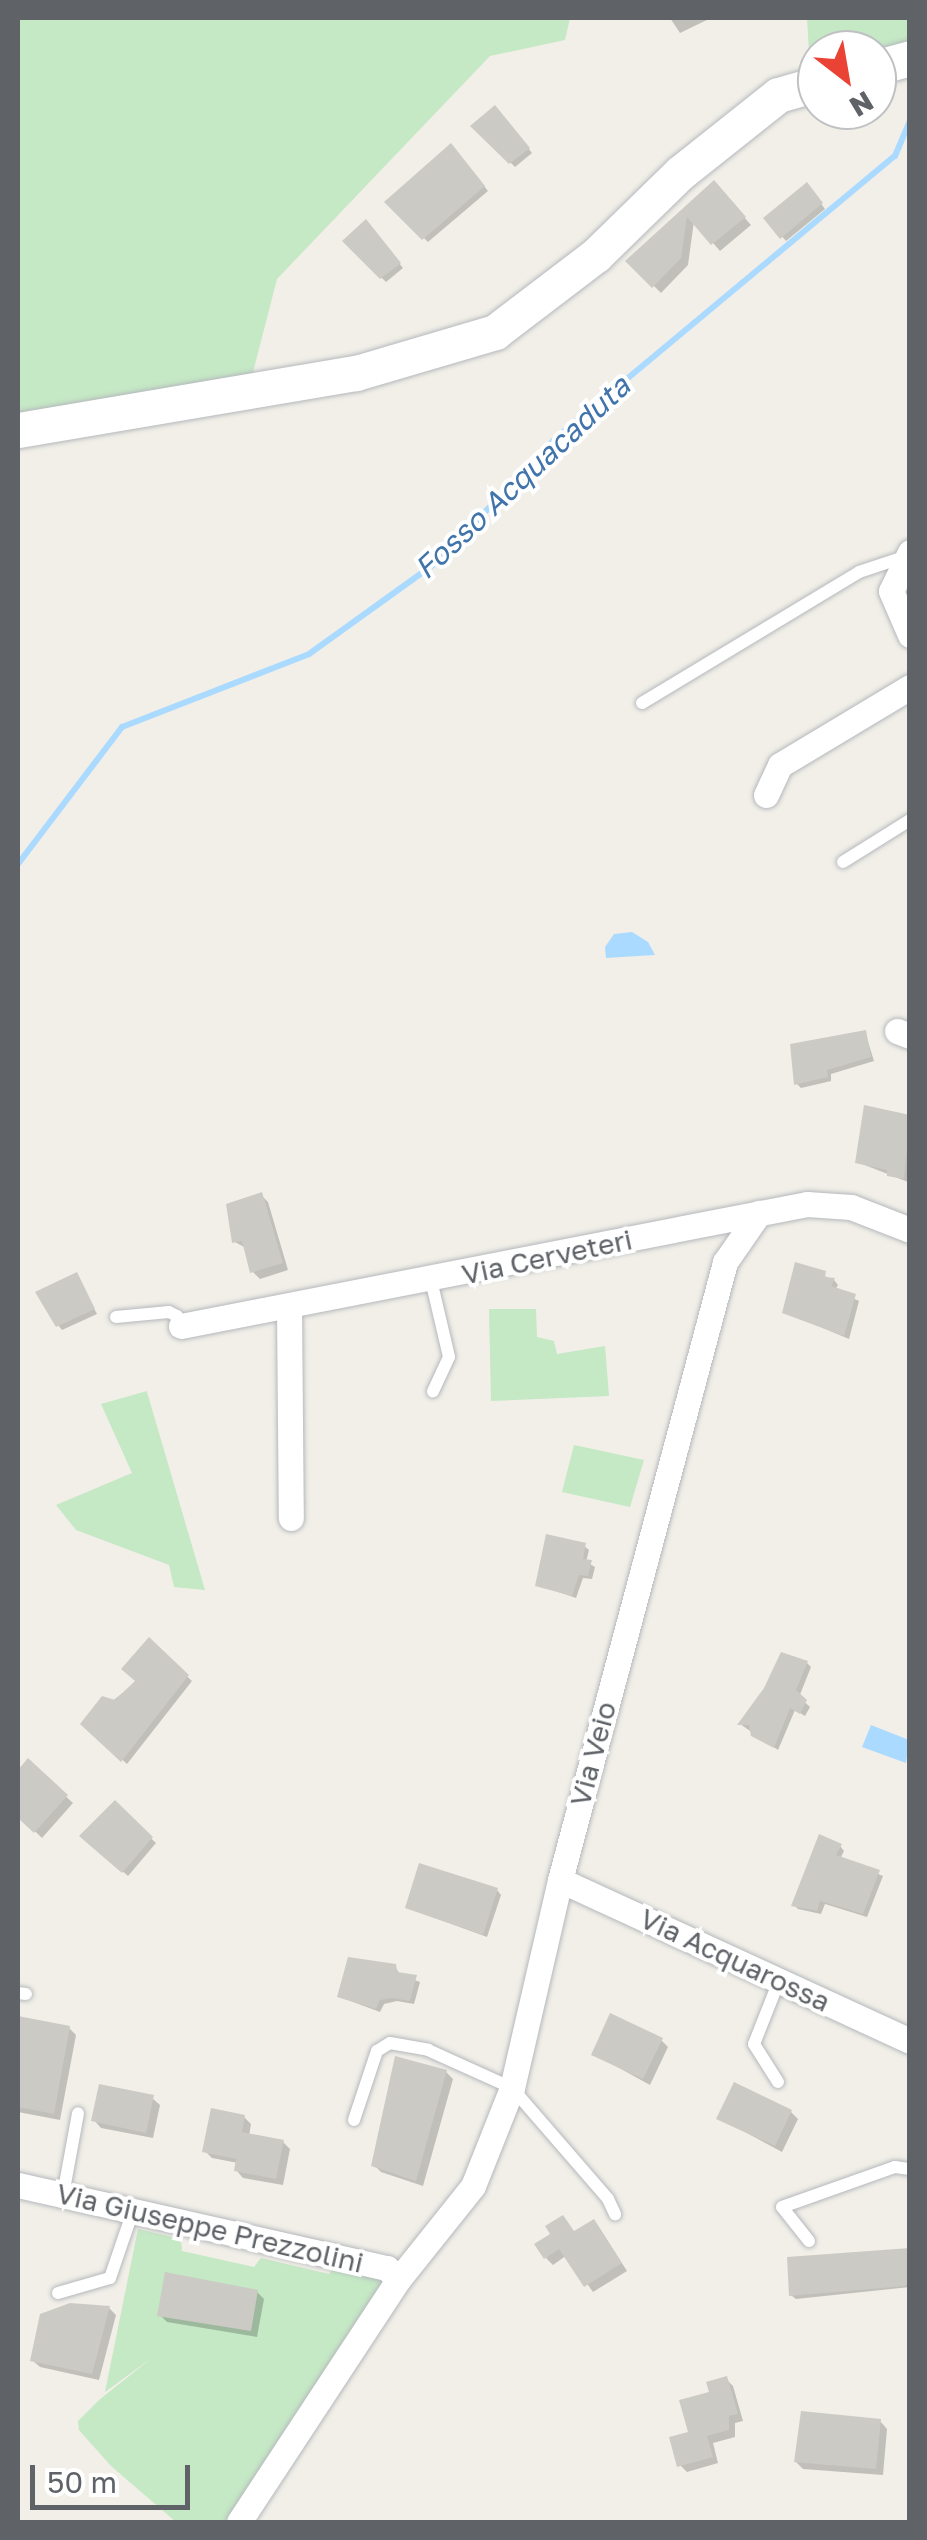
<!DOCTYPE html>
<style>
body{margin:0}
#map{position:relative;width:927px;height:2540px;overflow:hidden;background:#f1efe8;font-family:"Golos Text",sans-serif}
div>[style]{position:absolute}
.green>*{inset:0;background:#c5e8c5}
.water>*{inset:0;background:#aadaff}
.shadow>*{inset:0;background:#0003}
.stream>*{height:6px;margin:-3px;padding:0 3px;transform-origin:3px;border-radius:3px;background:#aadaff}
.building>*{inset:0;background:#cccac5}
.roads{filter:drop-shadow(0 0 2px #b5b8bc) drop-shadow(0 0 2px #b5b8bc)}
.lane>*{height:12px;margin:-6px;padding:0 6px;transform-origin:6px;border-radius:6px;background:#fff}
.street>*{height:25px;margin:-12.5px;padding:0 12.5px;transform-origin:12.5px;border-radius:12.5px;background:#fff}
.secondary>*{height:35px;margin:-17.5px;padding:0 17.5px;transform-origin:17.5px;border-radius:17.5px;background:#fff}
span{translate:-50% -50%;white-space:nowrap;text-align:center;line-height:1.15;-webkit-text-stroke:8px #fff;paint-order:stroke}
.street-label{font-size:28px;color:#5f6368}
.water-label{font-size:30px;color:#4174aa;font-style:italic}
.frame{position:absolute;inset:0;border:20px solid #5f6368;pointer-events:none}
.north{position:absolute;left:797px;top:30px;width:100px;height:100px;box-sizing:border-box;background:#fff;border:2px solid #bfc1c3;border-radius:50%;rotate:149deg;font-size:28px;font-weight:700;line-height:40px;text-align:center;color:#5f6368}
.north::after{content:'';display:block;margin:auto;width:35px;height:45px;background:#ea4335;clip-path:polygon(50% 0,100% 100%,50% 72%,0 100%)}
.scale{position:absolute;left:30px;top:2465px;width:160px;height:45px;box-sizing:border-box;border:5px solid #5f6368;border-top:0;padding-left:12px;font-size:30px;line-height:35px;white-space:nowrap;color:#5f6368;-webkit-text-stroke:8px #fff;paint-order:stroke}
</style>
<div id="map">
<div class="green">
<i style="clip-path:polygon(18px 18px,570px 18px,565px 40px,490px 56px,277px 279px,251px 380px,18px 427px)"></i>
<i style="clip-path:polygon(807px 18px,909px 18px,909px 58px,877px 50px,817px 50px,817px 84px,811px 86px)"></i>
<i style="clip-path:polygon(489px 1309px,536px 1309px,537px 1337px,554px 1341px,557px 1354px,605px 1346px,609px 1396px,491px 1401px)"></i>
<i style="clip-path:polygon(147px 1391px,147px 1392px,205px 1590px,174px 1587px,169px 1565px,76px 1530px,56px 1505px,132px 1473px,101px 1404px)"></i>
<i style="clip-path:polygon(574px 1445px,644px 1460px,630px 1507px,562px 1492px)"></i>
<i style="clip-path:polygon(138px 2229px,181px 2239px,182px 2251px,254px 2267px,261px 2258px,329px 2274px,334px 2267px,392px 2281px,227px 2522px,176px 2522px,111px 2466px,79px 2430px,78px 2421px,99px 2400px,153px 2357px,105px 2392px)"></i>
</div>
<div class="water">
<i style="clip-path:polygon(632px 932px,648px 942px,655px 955px,606px 958px,605px 947px,614px 934px)"></i>
<i style="clip-path:polygon(871px 1725px,909px 1740px,906px 1763px,862px 1747px)"></i>
</div>
<div class="shadow">
<i style="clip-path:polygon(670px 18px,711px 18px,680px 33px)"></i>
<i style="clip-path:polygon(499px 112px,532px 153px,515px 167px,474px 126px)"></i>
<i style="clip-path:polygon(455px 150px,488px 191px,428px 242px,387px 202px)"></i>
<i style="clip-path:polygon(811px 190px,825px 209px,786px 241px,766px 218px)"></i>
<i style="clip-path:polygon(721px 191px,751px 225px,720px 251px,694px 221px,688px 265px,661px 293px,629px 261px)"></i>
<i style="clip-path:polygon(370px 227px,403px 268px,386px 282px,345px 241px)"></i>
<i style="clip-path:polygon(865px 1032px,874px 1061px,831px 1074px,831px 1081px,801px 1088px,797px 1084px)"></i>
<i style="clip-path:polygon(910px 1117px,908px 1182px,857px 1162px)"></i>
<i style="clip-path:polygon(261px 1195px,268px 1202px,288px 1270px,260px 1279px,253px 1272px,246px 1248px,235px 1242px)"></i>
<i style="clip-path:polygon(797px 1265px,834px 1280px,838px 1285px,835px 1290px,859px 1301px,849px 1339px,785px 1312px)"></i>
<i style="clip-path:polygon(76px 1275px,97px 1314px,62px 1330px,58px 1325px)"></i>
<i style="clip-path:polygon(584px 1546px,589px 1550px,586px 1562px,595px 1567px,592px 1579px,583px 1578px,576px 1598px,538px 1585px)"></i>
<i style="clip-path:polygon(149px 1641px,192px 1681px,127px 1764px,83px 1724px,138px 1681px)"></i>
<i style="clip-path:polygon(807px 1663px,811px 1667px,799px 1697px,810px 1707px,805px 1716px,795px 1710px,778px 1750px,740px 1724px)"></i>
<i style="clip-path:polygon(28px 1762px,73px 1803px,42px 1838px,18px 1815px,18px 1774px)"></i>
<i style="clip-path:polygon(115px 1804px,156px 1843px,128px 1876px,82px 1836px)"></i>
<i style="clip-path:polygon(840px 1846px,844px 1851px,840px 1859px,883px 1876px,867px 1917px,825px 1904px,821px 1914px,798px 1909px,794px 1905px)"></i>
<i style="clip-path:polygon(497px 1890px,501px 1895px,487px 1937px,408px 1908px)"></i>
<i style="clip-path:polygon(395px 1966px,400px 1975px,420px 1982px,414px 2004px,397px 2001px,384px 2004px,380px 2012px,340px 1997px)"></i>
<i style="clip-path:polygon(19px 2019px,69px 2028px,76px 2035px,60px 2120px,18px 2112px)"></i>
<i style="clip-path:polygon(661px 2040px,668px 2047px,650px 2085px,594px 2054px)"></i>
<i style="clip-path:polygon(446px 2072px,453px 2079px,423px 2186px,381px 2172px,374px 2165px)"></i>
<i style="clip-path:polygon(152px 2098px,160px 2105px,153px 2138px,101px 2128px,94px 2120px)"></i>
<i style="clip-path:polygon(791px 2112px,798px 2119px,782px 2152px,719px 2118px)"></i>
<i style="clip-path:polygon(244px 2117px,251px 2124px,249px 2136px,283px 2142px,290px 2149px,283px 2185px,243px 2178px,236px 2170px,238px 2163px,212px 2158px,205px 2151px)"></i>
<i style="clip-path:polygon(563px 2218px,575px 2233px,600px 2229px,627px 2271px,593px 2292px,567px 2255px,553px 2265px,546px 2258px)"></i>
<i style="clip-path:polygon(910px 2250px,910px 2287px,796px 2299px,791px 2295px)"></i>
<i style="clip-path:polygon(257px 2292px,264px 2299px,257px 2337px,167px 2322px,160px 2315px)"></i>
<i style="clip-path:polygon(109px 2308px,116px 2315px,99px 2380px,40px 2367px,32px 2360px)"></i>
<i style="clip-path:polygon(726px 2379px,733px 2386px,743px 2421px,735px 2423px,735px 2437px,713px 2443px,718px 2463px,687px 2472px,680px 2465px,691px 2434px)"></i>
<i style="clip-path:polygon(880px 2421px,887px 2429px,883px 2475px,803px 2469px,796px 2462px)"></i>
</div>
<div class="stream">
<i style="left:18px;top:864px;width:172px;rotate:-52.8deg"></i>
<i style="left:122px;top:727px;width:201px;rotate:-21.3deg"></i>
<i style="left:309px;top:654px;width:158px;rotate:-35.7deg"></i>
<i style="left:437px;top:562px;width:172px;rotate:-46.2deg"></i>
<i style="left:556px;top:438px;width:441px;rotate:-39.8deg"></i>
<i style="left:895px;top:156px;width:39px;rotate:-67deg"></i>
</div>
<div class="building">
<i style="clip-path:polygon(495px 105px,530px 148px,509px 164px,470px 126px)"></i>
<i style="clip-path:polygon(451px 143px,485px 186px,422px 240px,384px 202px)"></i>
<i style="clip-path:polygon(714px 180px,746px 217px,711px 245px,687px 217px,681px 258px,652px 288px,625px 261px)"></i>
<i style="clip-path:polygon(807px 182px,823px 203px,780px 239px,763px 218px)"></i>
<i style="clip-path:polygon(366px 219px,401px 263px,380px 279px,342px 241px)"></i>
<i style="clip-path:polygon(866px 1030px,871px 1057px,827px 1070px,828px 1077px,794px 1085px,790px 1044px)"></i>
<i style="clip-path:polygon(864px 1105px,910px 1115px,904px 1179px,887px 1176px,887px 1170px,855px 1163px)"></i>
<i style="clip-path:polygon(262px 1192px,283px 1263px,250px 1273px,242px 1241px,232px 1243px,226px 1204px)"></i>
<i style="clip-path:polygon(795px 1262px,826px 1271px,825px 1277px,835px 1278px,831px 1286px,856px 1294px,844px 1336px,782px 1313px)"></i>
<i style="clip-path:polygon(77px 1272px,95px 1309px,56px 1327px,35px 1292px)"></i>
<i style="clip-path:polygon(546px 1534px,586px 1543px,583px 1559px,592px 1560px,588px 1576px,579px 1575px,572px 1596px,535px 1586px)"></i>
<i style="clip-path:polygon(149px 1637px,189px 1675px,121px 1762px,80px 1724px,102px 1696px,115px 1700px,135px 1681px,121px 1669px)"></i>
<i style="clip-path:polygon(781px 1652px,808px 1661px,796px 1690px,807px 1700px,800px 1714px,790px 1708px,774px 1748px,751px 1736px,749px 1725px,737px 1725px,764px 1688px)"></i>
<i style="clip-path:polygon(28px 1758px,68px 1795px,34px 1833px,18px 1818px,18px 1770px)"></i>
<i style="clip-path:polygon(115px 1800px,153px 1837px,122px 1873px,79px 1836px)"></i>
<i style="clip-path:polygon(819px 1834px,842px 1844px,836px 1855px,880px 1870px,863px 1914px,820px 1901px,817px 1911px,791px 1906px)"></i>
<i style="clip-path:polygon(419px 1863px,498px 1888px,483px 1935px,405px 1908px)"></i>
<i style="clip-path:polygon(348px 1957px,396px 1964px,397px 1972px,417px 1975px,410px 2001px,392px 1998px,380px 2000px,376px 2009px,337px 1997px)"></i>
<i style="clip-path:polygon(610px 2013px,663px 2038px,643px 2079px,591px 2055px)"></i>
<i style="clip-path:polygon(18px 2016px,70px 2026px,54px 2114px,18px 2107px)"></i>
<i style="clip-path:polygon(395px 2056px,447px 2070px,416px 2181px,371px 2166px)"></i>
<i style="clip-path:polygon(734px 2082px,792px 2110px,775px 2146px,716px 2119px)"></i>
<i style="clip-path:polygon(99px 2084px,154px 2095px,146px 2133px,91px 2121px)"></i>
<i style="clip-path:polygon(211px 2108px,245px 2115px,242px 2132px,284px 2140px,276px 2179px,234px 2171px,236px 2159px,202px 2152px)"></i>
<i style="clip-path:polygon(563px 2215px,574px 2231px,594px 2219px,622px 2263px,584px 2287px,559px 2249px,544px 2259px,534px 2244px,550px 2234px,545px 2226px)"></i>
<i style="clip-path:polygon(910px 2248px,910px 2282px,905px 2286px,789px 2296px,787px 2257px)"></i>
<i style="clip-path:polygon(165px 2272px,258px 2290px,251px 2331px,157px 2316px)"></i>
<i style="clip-path:polygon(70px 2303px,110px 2306px,92px 2374px,30px 2361px,40px 2314px)"></i>
<i style="clip-path:polygon(727px 2376px,738px 2414px,729px 2416px,729px 2430px,707px 2436px,713px 2457px,677px 2467px,669px 2437px,688px 2432px,679px 2400px,709px 2392px,706px 2382px)"></i>
<i style="clip-path:polygon(801px 2411px,881px 2419px,876px 2469px,794px 2462px)"></i>
</div>
<div class="roads">
<div class="lane">
<i style="left:642px;top:703px;width:253px;rotate:-31.1deg"></i>
<i style="left:859px;top:572px;width:47px;rotate:-18.4deg"></i>
<i style="left:843px;top:862px;width:79px;rotate:-32.1deg"></i>
<i style="left:431px;top:1280px;width:79px;rotate:76.8deg"></i>
<i style="left:449px;top:1357px;width:38px;rotate:115deg"></i>
<i style="left:116px;top:1317px;width:53px;rotate:-5.4deg"></i>
<i style="left:169px;top:1312px;width:9px;rotate:27deg"></i>
<i style="left:177px;top:1316px;width:11px;rotate:68deg"></i>
<i style="left:18px;top:1993px;width:8px;rotate:7deg"></i>
<i style="left:778px;top:2082px;width:45px;rotate:-122.3deg"></i>
<i style="left:754px;top:2044px;width:68px;rotate:-68.4deg"></i>
<i style="left:354px;top:2120px;width:73px;rotate:-71.6deg"></i>
<i style="left:377px;top:2051px;width:15px;rotate:-32deg"></i>
<i style="left:390px;top:2043px;width:39px;rotate:10deg"></i>
<i style="left:428px;top:2050px;width:92px;rotate:24.3deg"></i>
<i style="left:512px;top:2088px;width:147px;rotate:49.1deg"></i>
<i style="left:608px;top:2199px;width:17px;rotate:65deg"></i>
<i style="left:63px;top:2195px;width:83px;rotate:-79.6deg"></i>
<i style="left:809px;top:2241px;width:43px;rotate:-128.5deg"></i>
<i style="left:782px;top:2207px;width:120px;rotate:-19.5deg"></i>
<i style="left:895px;top:2167px;width:15px;rotate:8deg"></i>
<i style="left:58px;top:2293px;width:54px;rotate:-16.1deg"></i>
<i style="left:110px;top:2278px;width:71px;rotate:-71.1deg"></i>
</div>
<div class="street">
<i style="left:910px;top:552px;width:43px;rotate:116deg"></i>
<i style="left:891px;top:591px;width:48px;rotate:66.6deg"></i>
<i style="left:766px;top:795px;width:33px;rotate:-65deg"></i>
<i style="left:780px;top:765px;width:152px;rotate:-31deg"></i>
<i style="left:897px;top:1031px;width:14px;rotate:21deg"></i>
<i style="left:289px;top:1308px;width:210px;rotate:89.5deg"></i>
<i style="left:181px;top:1326px;width:638px;rotate:-11.03deg"></i>
<i style="left:807px;top:1204px;width:44px;rotate:3.9deg"></i>
<i style="left:851px;top:1207px;width:63px;rotate:21.3deg"></i>
<i style="left:560px;top:1880px;width:385px;rotate:24.7deg"></i>
<i style="left:18px;top:2185px;width:378px;rotate:12.7deg"></i>
<i style="left:387px;top:2268px;width:16px;rotate:47deg"></i>
<i style="left:239px;top:2522px;width:290px;rotate:-56.7deg"></i>
<i style="left:398px;top:2280px;width:120px;rotate:-51.4deg"></i>
<i style="left:473px;top:2186px;width:105px;rotate:-68.3deg"></i>
<i style="left:512px;top:2088px;width:213px;rotate:-77deg"></i>
<i style="left:560px;top:1880px;width:640px;rotate:-75.05deg"></i>
<i style="left:725px;top:1262px;width:60px;rotate:-55.2deg"></i>
</div>
<div class="secondary">
<i style="left:877px;top:67px;width:34px;rotate:-15deg"></i>
<i style="left:18px;top:430px;width:343px;rotate:-9.6deg"></i>
<i style="left:356px;top:373px;width:145px;rotate:-16.4deg"></i>
<i style="left:495px;top:332px;width:127px;rotate:-37.3deg"></i>
<i style="left:596px;top:255px;width:117px;rotate:-44.3deg"></i>
<i style="left:680px;top:173px;width:125px;rotate:-38.5deg"></i>
<i style="left:778px;top:95px;width:41px;rotate:-15.8deg"></i>
</div>
</div>
<div class="street-label">
<span style="left:547px;top:1257px;rotate:-12deg">Via Cerveteri</span>
<span style="left:593px;top:1754px;rotate:-75deg">Via Veio</span>
<span style="left:735px;top:1960px;rotate:25deg">Via Acquarossa</span>
<span style="left:210px;top:2228px;rotate:13deg">Via Giuseppe Prezzolini</span>
</div>
<div class="water-label">
<span style="left:522px;top:477px;rotate:-43deg">Fosso Acquacaduta</span>
</div>
<div class="frame"></div>
<div class="north">N</div>
<div class="scale">50 m</div>
</div>
